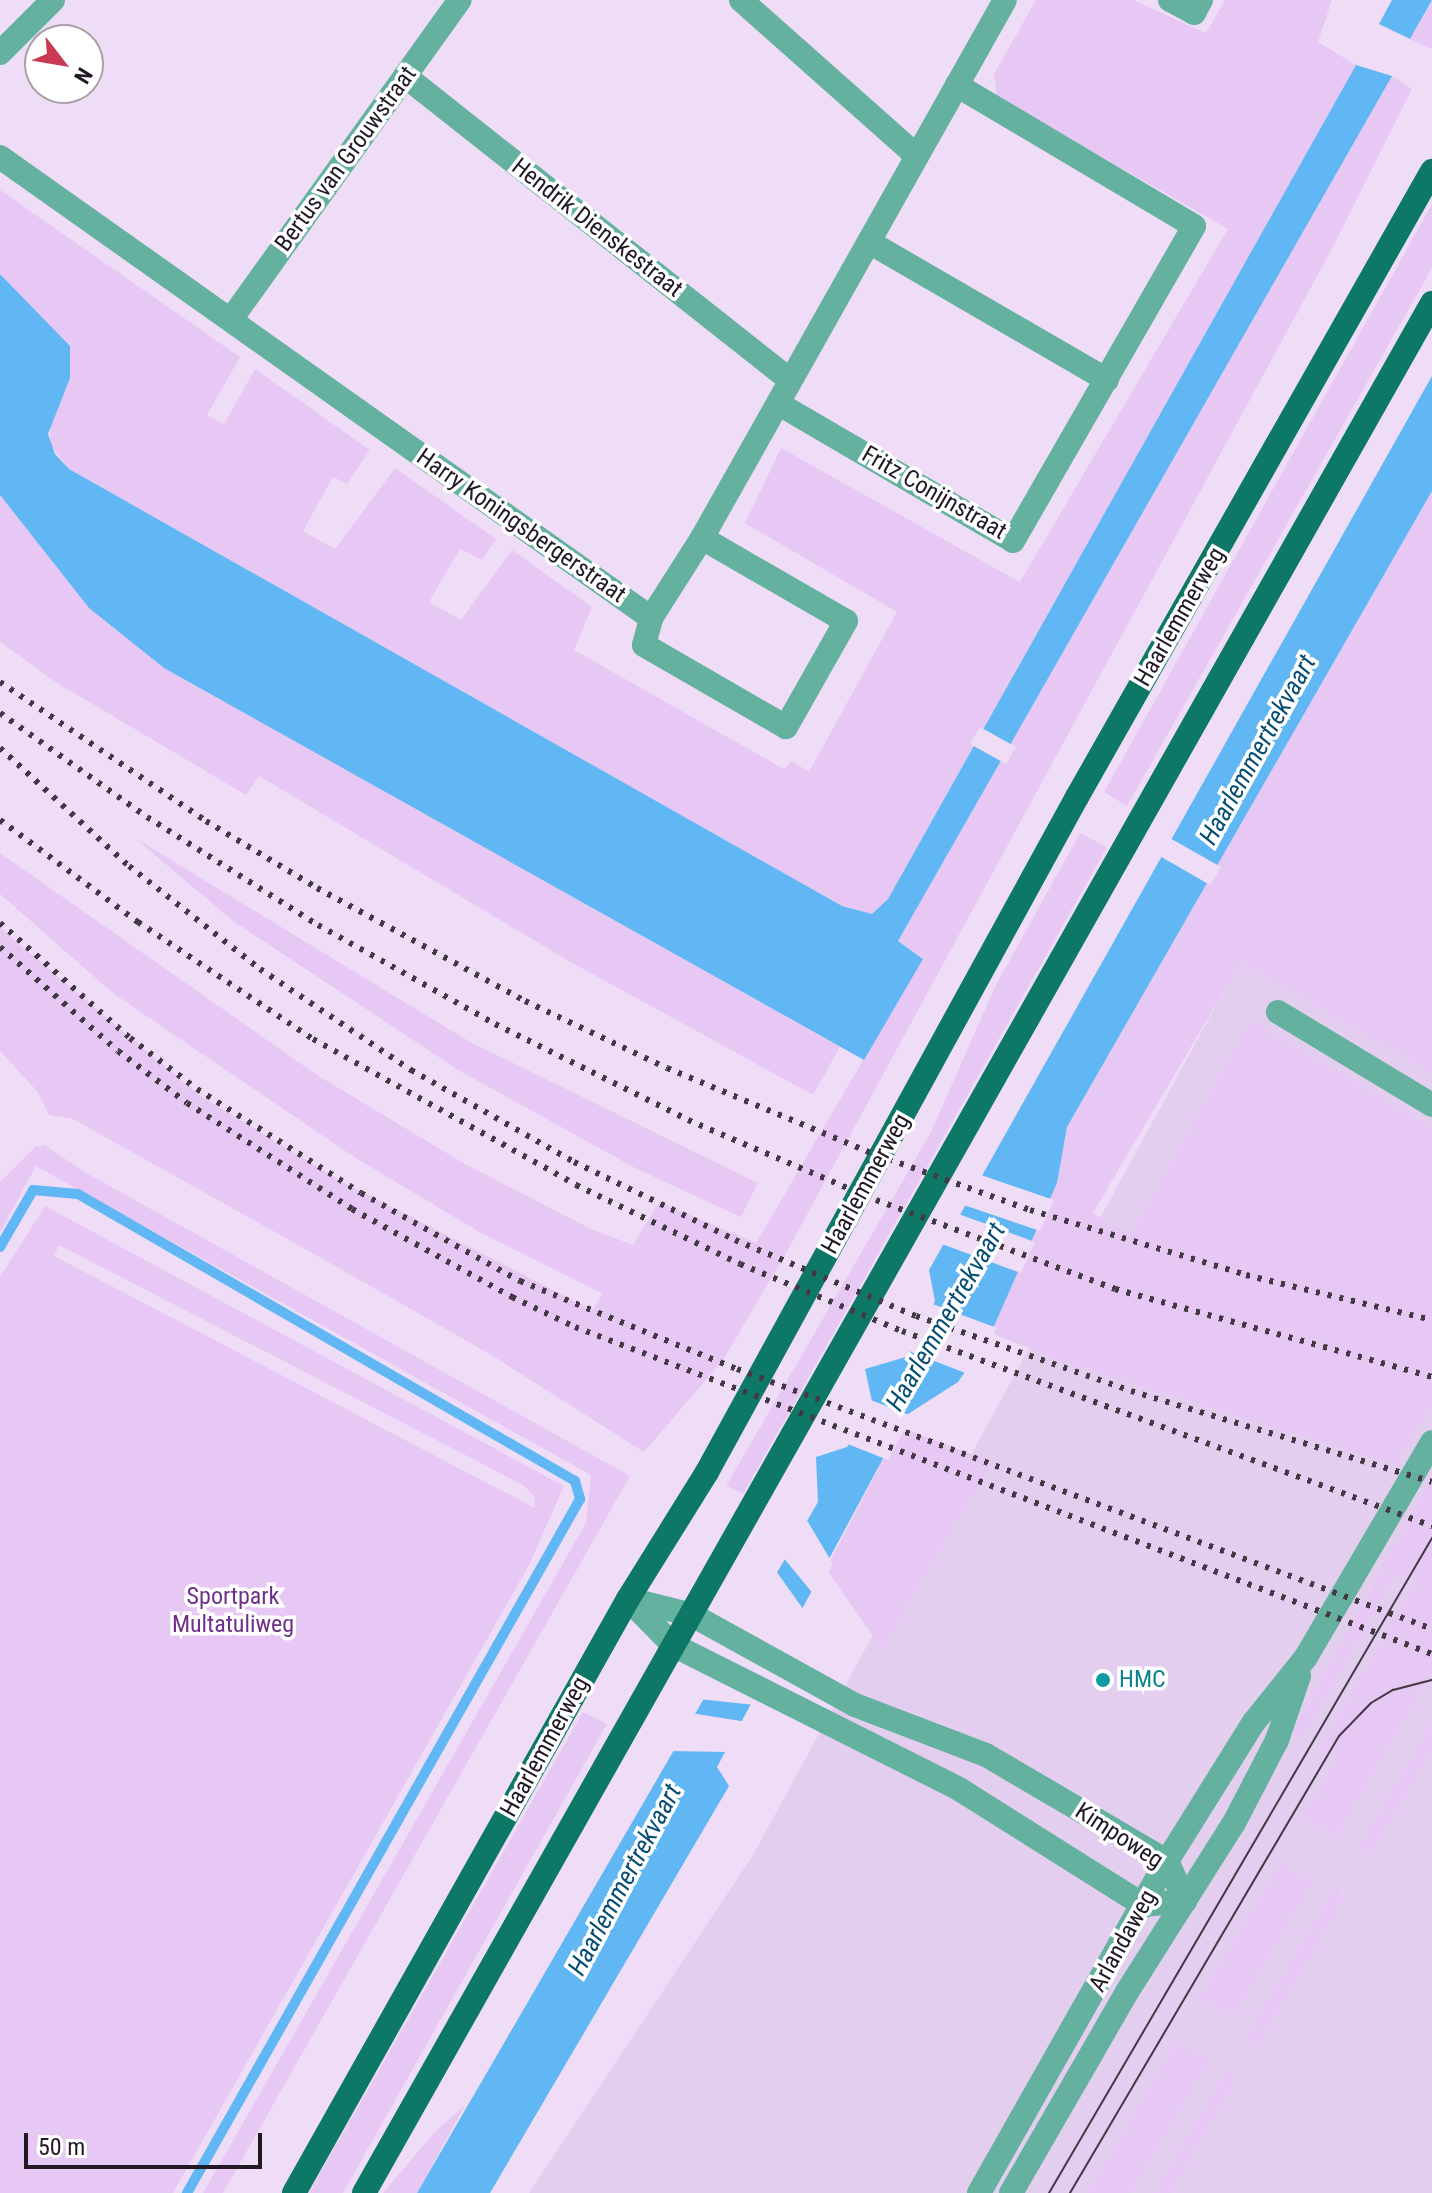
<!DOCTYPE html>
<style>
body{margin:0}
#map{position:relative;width:1432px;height:2193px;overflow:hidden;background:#efddf7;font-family:"Roboto Condensed",sans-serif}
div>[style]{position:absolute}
.built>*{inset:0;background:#e4ceef}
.green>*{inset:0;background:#e7c8f5}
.water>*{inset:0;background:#60b7f3}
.pier>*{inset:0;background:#efddf7}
.stream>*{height:10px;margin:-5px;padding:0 5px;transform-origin:5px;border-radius:5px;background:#60b7f3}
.minor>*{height:24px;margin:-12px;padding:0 12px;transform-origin:12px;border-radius:12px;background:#64b19f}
.tertiary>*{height:24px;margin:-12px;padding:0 12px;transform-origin:12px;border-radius:12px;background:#64b19f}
.primary>*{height:24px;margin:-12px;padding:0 12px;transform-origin:12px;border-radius:12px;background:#0d7866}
.tram>*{height:2px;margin:-1px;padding:0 1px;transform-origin:1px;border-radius:1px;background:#423945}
.rail>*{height:6px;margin-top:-3px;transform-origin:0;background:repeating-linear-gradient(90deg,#423945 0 4px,transparent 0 12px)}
.dots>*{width:22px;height:22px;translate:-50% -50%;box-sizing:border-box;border:4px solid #fff;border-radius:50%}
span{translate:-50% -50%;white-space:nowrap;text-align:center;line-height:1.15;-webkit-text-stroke:7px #fff;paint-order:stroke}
.street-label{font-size:24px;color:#211a24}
.park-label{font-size:24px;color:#6f2f89}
.culture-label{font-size:24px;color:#0d838f}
.left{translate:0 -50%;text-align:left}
.water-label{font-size:26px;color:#074e74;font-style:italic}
.north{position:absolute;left:24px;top:24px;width:80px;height:80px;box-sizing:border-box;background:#fff;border:2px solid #a6a3a7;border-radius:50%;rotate:121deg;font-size:22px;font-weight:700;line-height:32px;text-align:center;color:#211a24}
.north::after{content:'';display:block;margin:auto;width:28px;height:36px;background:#c93953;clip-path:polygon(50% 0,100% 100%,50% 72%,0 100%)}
.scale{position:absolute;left:24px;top:2133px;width:238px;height:36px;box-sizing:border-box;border:4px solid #211a24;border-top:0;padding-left:10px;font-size:24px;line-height:28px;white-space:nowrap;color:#211a24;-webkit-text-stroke:6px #fff;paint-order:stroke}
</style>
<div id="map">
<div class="built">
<i style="clip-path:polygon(1432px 609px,1432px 2193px,529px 2193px,753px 1855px)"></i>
</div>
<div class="green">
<i style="clip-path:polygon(1036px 0,1133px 0,1206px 33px,1225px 0,1332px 0,1318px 42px,1356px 65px,888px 899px,872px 914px,842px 906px,69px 469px,50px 444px,50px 424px,70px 378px,70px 346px,0 274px,0 190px,240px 357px,207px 415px,224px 424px,255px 369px,370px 450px,347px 484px,333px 477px,303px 531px,335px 549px,395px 468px,496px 539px,482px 560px,460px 549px,429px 602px,461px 620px,512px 550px,592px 607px,574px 650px,784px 769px,792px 761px,809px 772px,897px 612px,745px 523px,781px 448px,1020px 582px,1228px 229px,997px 97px,994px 74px)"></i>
<i style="clip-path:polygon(1432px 1px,1432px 49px,1410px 39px)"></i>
<i style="clip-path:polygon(1392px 76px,1412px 89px,1334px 245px,785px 1255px,723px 1360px,644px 1452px,488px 1353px,307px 1250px,73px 1119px,49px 1115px,37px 1091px,0 1051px,0 928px,199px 1095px,339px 1180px,592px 1310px,603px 1294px,481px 1233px,354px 1157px,114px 994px,0 894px,0 853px,317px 1075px,465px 1164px,591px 1229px,633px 1245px,659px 1202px,756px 1243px,923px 958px,898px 941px)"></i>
<i style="clip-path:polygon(1432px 204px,1432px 268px,1127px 806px,1104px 792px)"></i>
<i style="clip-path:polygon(1432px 491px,1432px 1073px,1241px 962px,1093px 1213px,1130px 1236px,1250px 1020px,1432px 1128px,1432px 1404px,1396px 1465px,1064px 1362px,991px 1333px,1057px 1183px,1067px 1127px)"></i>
<i style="clip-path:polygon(0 495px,89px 608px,164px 668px,840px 1047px,813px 1095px,567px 960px,259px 776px,246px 795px,57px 683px,0 642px)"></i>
<i style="clip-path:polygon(1080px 833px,1107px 847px,743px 1494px,726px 1486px,930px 1134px,995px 987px)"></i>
<i style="clip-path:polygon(135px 838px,470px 1042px,758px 1183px,741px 1217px,635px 1168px,460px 1071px,233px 921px)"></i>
<i style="clip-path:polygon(45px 1145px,81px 1170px,630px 1476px,223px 2193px,203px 2193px,586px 1523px,591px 1475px,36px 1166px,0 1232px,0 1182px,36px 1146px)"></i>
<i style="clip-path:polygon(evenodd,45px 1206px,564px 1486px,529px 1565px,173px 2193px,0 2193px,0 1277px,45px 1206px,59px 1245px,523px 1485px,534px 1496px,535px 1508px,54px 1256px,59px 1245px)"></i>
<i style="clip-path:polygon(900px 1427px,992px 1462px,882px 1649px,826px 1569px)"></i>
<i style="clip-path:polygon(1432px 1477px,1432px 1673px,1336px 1837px,1303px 1817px,1337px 1759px,1320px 1748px,1416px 1581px,1397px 1572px,1302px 1740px,1292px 1734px)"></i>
<i style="clip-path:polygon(583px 1712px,607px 1724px,343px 2193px,309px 2193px)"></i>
<i style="clip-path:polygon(1432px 1723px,1432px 1751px,1370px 1856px,1358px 1848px)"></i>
<i style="clip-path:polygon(1280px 1863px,1312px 1883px,1234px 2016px,1199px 1999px)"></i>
<i style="clip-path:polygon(1337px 1883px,1343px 1901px,1258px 2045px,1246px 2037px)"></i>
<i style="clip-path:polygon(1177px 2040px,1209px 2060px,1131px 2193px,1088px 2193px)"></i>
<i style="clip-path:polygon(1227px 2070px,1237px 2078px,1171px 2193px,1154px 2193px)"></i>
<i style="clip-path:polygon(465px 2105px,417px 2193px,383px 2193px,434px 2133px)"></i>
</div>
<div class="water">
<i style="clip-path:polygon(1392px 0,1432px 0,1410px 39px,1379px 24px)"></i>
<i style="clip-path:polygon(1356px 65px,1392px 76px,898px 941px,923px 959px,864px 1060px,164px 668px,89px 608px,0 495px,0 274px,70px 346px,70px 378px,48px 434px,55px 454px,69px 469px,842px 906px,872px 914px,888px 899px)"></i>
<i style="clip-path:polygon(1432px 376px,1432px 491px,1067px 1127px,1057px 1183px,991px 1333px,958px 1382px,908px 1414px,900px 1427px,717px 1767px,729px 1786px,490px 2193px,417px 2193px,818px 1502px,816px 1457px,847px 1447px,873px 1406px,865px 1369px,906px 1357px,935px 1301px,929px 1270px)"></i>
</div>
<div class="pier">
<i style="clip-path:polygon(980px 727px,1016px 747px,1006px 764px,970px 744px)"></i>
<i style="clip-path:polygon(1168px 837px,1221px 867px,1210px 885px,1158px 855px)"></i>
<i style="clip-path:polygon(978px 1174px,1054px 1200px,1040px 1231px,961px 1204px)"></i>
<i style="clip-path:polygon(956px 1213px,1035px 1242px,1021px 1273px,939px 1243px)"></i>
<i style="clip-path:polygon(930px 1303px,997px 1328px,968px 1374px,906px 1350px)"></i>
<i style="clip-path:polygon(868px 1399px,912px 1416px,888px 1460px,845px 1443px)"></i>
<i style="clip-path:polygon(805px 1517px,833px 1564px,815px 1596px,782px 1556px)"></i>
<i style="clip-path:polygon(776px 1571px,806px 1613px,755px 1705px,699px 1699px)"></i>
<i style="clip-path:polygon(691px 1712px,691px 1713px,747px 1722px,730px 1752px,668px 1751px)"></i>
</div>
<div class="stream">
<i style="left:0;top:1247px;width:66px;rotate:-59.9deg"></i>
<i style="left:33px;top:1190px;width:45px;rotate:5.1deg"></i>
<i style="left:78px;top:1194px;width:574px;rotate:30deg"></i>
<i style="left:575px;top:1481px;width:19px;rotate:74deg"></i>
<i style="left:580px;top:1499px;width:798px;rotate:119.52deg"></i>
</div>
<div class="minor">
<i style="left:741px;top:0;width:235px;rotate:41.6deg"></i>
<i style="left:1170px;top:0;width:27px;rotate:28deg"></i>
<i style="left:1194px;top:13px;width:15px;rotate:-62deg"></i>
<i style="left:0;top:53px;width:75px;rotate:-45deg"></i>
<i style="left:405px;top:76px;width:489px;rotate:38.3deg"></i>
<i style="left:0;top:157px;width:798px;rotate:35.3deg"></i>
<i style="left:869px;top:242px;width:275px;rotate:30.1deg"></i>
<i style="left:232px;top:318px;width:391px;rotate:-54.4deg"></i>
<i style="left:779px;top:404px;width:271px;rotate:30.3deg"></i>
<i style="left:1013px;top:541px;width:363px;rotate:-60.1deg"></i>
<i style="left:1194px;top:226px;width:276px;rotate:-149.3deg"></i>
<i style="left:702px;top:538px;width:166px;rotate:30deg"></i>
<i style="left:846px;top:621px;width:122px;rotate:119.5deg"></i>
<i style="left:786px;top:727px;width:164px;rotate:-150deg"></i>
<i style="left:644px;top:645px;width:28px;rotate:-75deg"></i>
<i style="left:651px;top:618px;width:95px;rotate:-57.5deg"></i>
<i style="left:702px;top:538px;width:617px;rotate:-60.61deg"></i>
<i style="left:1278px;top:1012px;width:180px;rotate:31.1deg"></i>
</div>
<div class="tertiary">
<i style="left:628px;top:1599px;width:66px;rotate:14deg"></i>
<i style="left:692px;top:1615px;width:186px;rotate:28.9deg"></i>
<i style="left:855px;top:1705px;width:140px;rotate:20.9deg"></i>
<i style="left:986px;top:1755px;width:210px;rotate:30.4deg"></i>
<i style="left:1167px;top:1861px;width:44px;rotate:65.8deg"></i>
<i style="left:630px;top:1601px;width:62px;rotate:45.7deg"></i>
<i style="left:673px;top:1645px;width:320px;rotate:26.7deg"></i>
<i style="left:959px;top:1789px;width:218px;rotate:32.2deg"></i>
<i style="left:1143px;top:1905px;width:42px;rotate:-5.4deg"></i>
<i style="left:979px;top:2193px;width:382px;rotate:-60.5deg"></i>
<i style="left:1167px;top:1861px;width:164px;rotate:-58deg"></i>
<i style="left:1254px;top:1722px;width:83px;rotate:-51.3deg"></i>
<i style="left:1306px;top:1657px;width:249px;rotate:-59.6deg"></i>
<i style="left:1011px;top:2193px;width:232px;rotate:-60deg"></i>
<i style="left:1127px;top:1992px;width:200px;rotate:-57.7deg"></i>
<i style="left:1234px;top:1823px;width:93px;rotate:-62.6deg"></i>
<i style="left:1277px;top:1740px;width:68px;rotate:-71deg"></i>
</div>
<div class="primary">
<i style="left:294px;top:2193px;width:681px;rotate:-60.65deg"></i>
<i style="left:628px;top:1599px;width:150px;rotate:-58.1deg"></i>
<i style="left:707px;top:1472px;width:770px;rotate:-61.27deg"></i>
<i style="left:1077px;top:797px;width:720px;rotate:-60.44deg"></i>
<i style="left:364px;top:2193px;width:2171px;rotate:-60.53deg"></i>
</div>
<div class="tram">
<i style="left:1049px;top:2193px;width:759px;rotate:-59.68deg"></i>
<i style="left:1070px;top:2193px;width:530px;rotate:-59.52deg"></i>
<i style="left:1339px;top:1736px;width:46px;rotate:-45.9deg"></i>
<i style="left:1371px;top:1703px;width:26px;rotate:-31deg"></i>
<i style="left:1393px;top:1690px;width:40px;rotate:-14.4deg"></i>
</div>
<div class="rail">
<i style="left:0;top:682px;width:249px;rotate:34deg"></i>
<i style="left:206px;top:821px;width:130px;rotate:31.1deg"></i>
<i style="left:317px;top:888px;width:237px;rotate:28.5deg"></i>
<i style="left:525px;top:1001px;width:157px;rotate:25.3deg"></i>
<i style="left:667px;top:1068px;width:216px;rotate:22.6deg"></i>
<i style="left:866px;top:1151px;width:174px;rotate:19.8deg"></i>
<i style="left:1030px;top:1210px;width:226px;rotate:16.7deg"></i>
<i style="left:1246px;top:1275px;width:191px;rotate:13.6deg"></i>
<i style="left:0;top:713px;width:180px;rotate:35.3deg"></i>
<i style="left:147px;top:817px;width:202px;rotate:32.3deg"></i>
<i style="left:318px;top:925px;width:203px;rotate:29.2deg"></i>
<i style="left:495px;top:1024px;width:216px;rotate:26.4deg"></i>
<i style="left:688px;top:1120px;width:204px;rotate:23.1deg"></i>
<i style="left:876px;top:1200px;width:255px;rotate:20.4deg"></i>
<i style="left:1115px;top:1289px;width:329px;rotate:15.5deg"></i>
<i style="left:0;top:748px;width:175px;rotate:42.5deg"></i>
<i style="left:129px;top:866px;width:167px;rotate:38.2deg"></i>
<i style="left:260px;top:969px;width:182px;rotate:33.8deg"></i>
<i style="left:411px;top:1070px;width:187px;rotate:29.4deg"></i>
<i style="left:574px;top:1162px;width:179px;rotate:25.8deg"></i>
<i style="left:735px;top:1240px;width:196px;rotate:22.8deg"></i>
<i style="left:916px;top:1316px;width:228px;rotate:19.2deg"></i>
<i style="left:1131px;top:1391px;width:314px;rotate:16.8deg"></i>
<i style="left:0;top:820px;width:172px;rotate:36.5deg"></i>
<i style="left:138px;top:922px;width:211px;rotate:33.8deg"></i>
<i style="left:313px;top:1039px;width:301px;rotate:29deg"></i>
<i style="left:576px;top:1185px;width:182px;rotate:25.7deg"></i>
<i style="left:740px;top:1264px;width:175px;rotate:22.5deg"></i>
<i style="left:902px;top:1331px;width:565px;rotate:20.2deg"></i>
<i style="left:0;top:923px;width:174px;rotate:41.5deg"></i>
<i style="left:130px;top:1038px;width:84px;rotate:37.3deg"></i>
<i style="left:197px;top:1089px;width:194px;rotate:32.4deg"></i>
<i style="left:361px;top:1193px;width:182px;rotate:29deg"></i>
<i style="left:520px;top:1281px;width:234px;rotate:22.1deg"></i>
<i style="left:737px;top:1369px;width:742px;rotate:20.51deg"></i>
<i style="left:0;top:947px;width:157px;rotate:41.4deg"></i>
<i style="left:118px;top:1051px;width:86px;rotate:37deg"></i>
<i style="left:187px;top:1103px;width:196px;rotate:32.7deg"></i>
<i style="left:352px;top:1209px;width:183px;rotate:28.8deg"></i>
<i style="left:512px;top:1297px;width:70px;rotate:25.5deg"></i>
<i style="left:575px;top:1327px;width:917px;rotate:20.89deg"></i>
</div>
<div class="dots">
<i style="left:1103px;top:1680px;background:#0f9aa8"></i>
</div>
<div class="street-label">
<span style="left:346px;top:159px;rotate:-54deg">Bertus van Grouwstraat</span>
<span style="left:597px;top:228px;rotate:38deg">Hendrik Dienskestraat</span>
<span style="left:934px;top:493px;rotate:30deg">Fritz Conijnstraat</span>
<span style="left:521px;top:526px;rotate:35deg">Harry Koningsbergerstraat</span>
<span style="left:1180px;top:617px;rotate:-60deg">Haarlemmerweg</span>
<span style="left:866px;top:1184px;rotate:-61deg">Haarlemmerweg</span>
<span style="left:545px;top:1747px;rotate:-61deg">Haarlemmerweg</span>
<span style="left:1119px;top:1836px;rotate:33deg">Kimpoweg</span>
<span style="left:1123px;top:1941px;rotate:-61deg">Arlandaweg</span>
</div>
<div class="park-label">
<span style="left:233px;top:1611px">Sportpark<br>Multatuliweg</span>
</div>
<div class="culture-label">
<span class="left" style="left:1119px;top:1680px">HMC</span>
</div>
<div class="water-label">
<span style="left:1258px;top:750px;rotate:-61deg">Haarlemmertrekvaart</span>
<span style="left:946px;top:1317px;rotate:-60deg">Haarlemmertrekvaart</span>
<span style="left:625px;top:1880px;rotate:-62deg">Haarlemmertrekvaart</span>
</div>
<div class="north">N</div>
<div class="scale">50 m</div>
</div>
